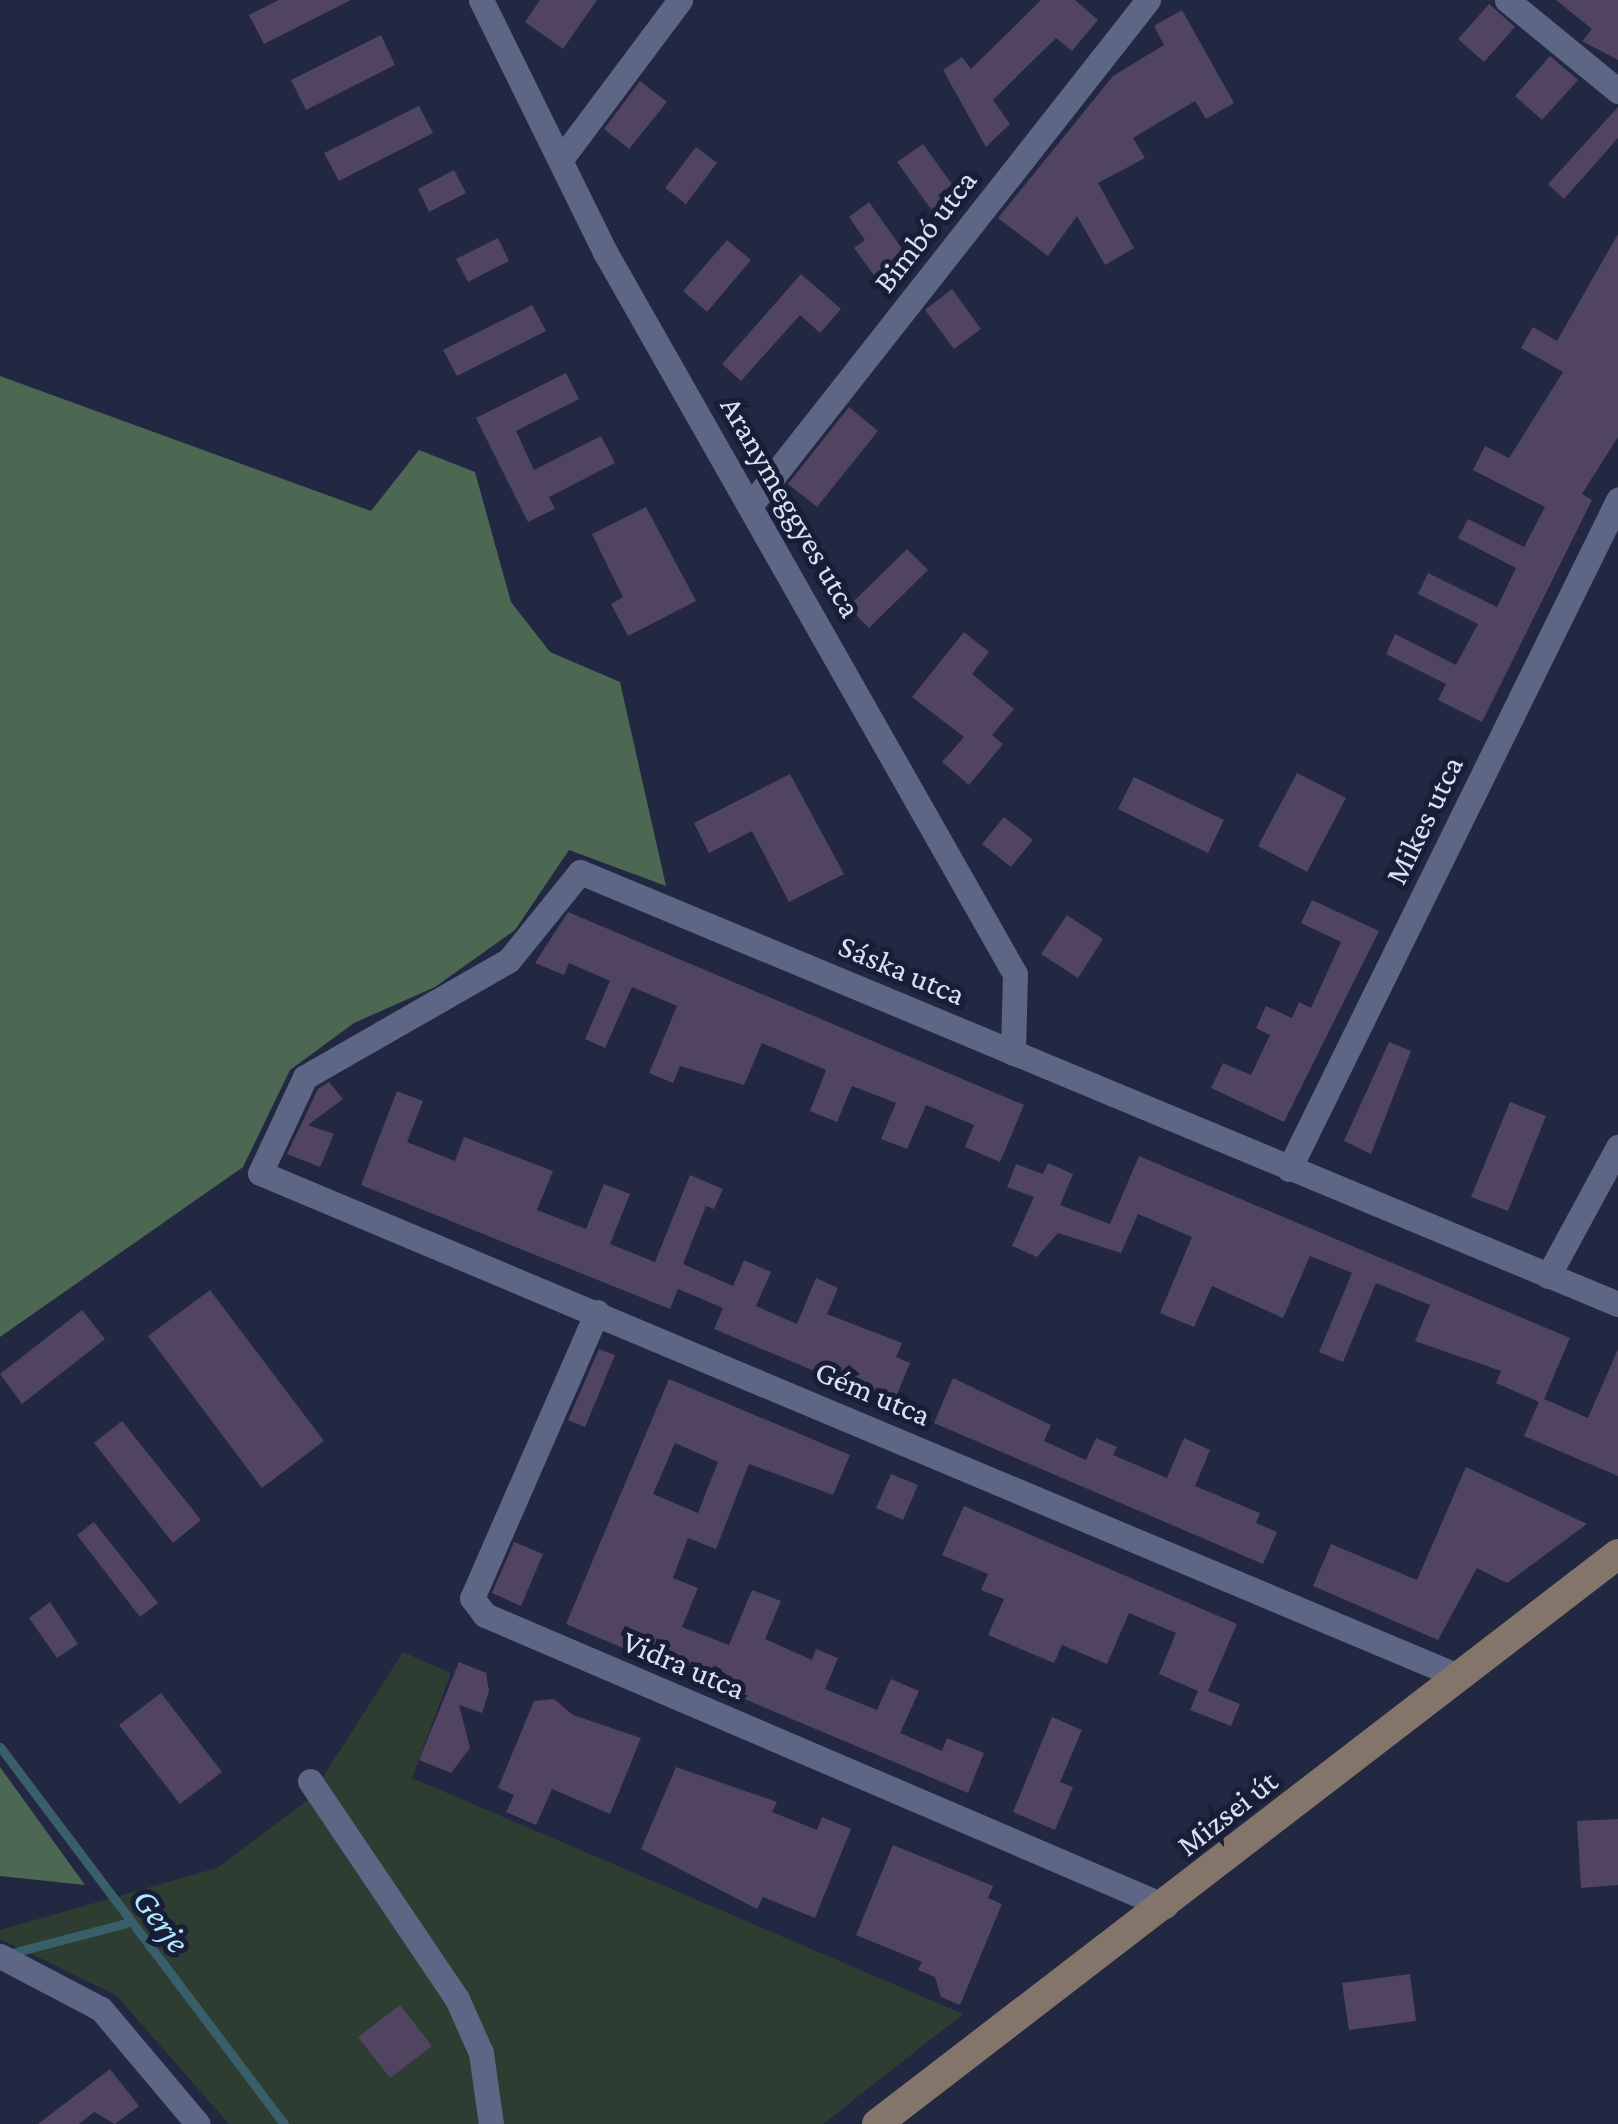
<!DOCTYPE html>
<meta charset="utf-8">
<style>
body{margin:0}
#map{position:relative;width:1618px;height:2124px;overflow:hidden;background:#222742;font-family:"Crimson Pro",serif}
div>[style]{position:absolute}
.green>*{inset:0;background:#2d3d31}
.forest>*{inset:0;background:#4c6853}
.stream>*{height:9px;margin:-4.5px;padding:0 4.5px;transform-origin:4.5px;border-radius:4.5px;background:#39606a}
.building>*{inset:0;background:#504461}
.street>*{height:25px;margin:-12.5px;padding:0 12.5px;transform-origin:12.5px;border-radius:12.5px;background:#5e6685}
.secondary>*{height:30px;margin:-15px;padding:0 15px;transform-origin:15px;border-radius:15px;background:#84756a}
span{translate:-50% -50%;white-space:nowrap;text-align:center;line-height:1.15;-webkit-text-stroke:10px #181e37;paint-order:stroke}
.street-label{font-size:32px;color:#dce1f2}
.water-label{font-size:35px;color:#b1eafa;font-style:italic}
</style>
<div id="map">
<div class="green">
<i style="clip-path:polygon(403px 1652px,451px 1673px,412px 1778px,963px 2014px,823px 2124px,229px 2124px,116px 1995px,0 1939px,0 1930px,217px 1868px,308px 1800px)"></i>
</div>
<div class="forest">
<i style="clip-path:polygon(0 376px,371px 511px,419px 450px,475px 472px,511px 602px,550px 652px,620px 682px,666px 886px,569px 850px,515px 930px,435px 987px,354px 1023px,290px 1070px,243px 1167px,0 1337px)"></i>
<i style="clip-path:polygon(0 1767px,85px 1885px,0 1876px)"></i>
</div>
<div class="stream">
<i style="left:0;top:1747px;width:472px;rotate:53deg"></i>
<i style="left:8px;top:1954px;width:122px;rotate:-14.7deg"></i>
</div>
<div class="building">
<i style="clip-path:polygon(279px 0,351px 0,264px 44px,249px 15px)"></i>
<i style="clip-path:polygon(540px 0,597px 0,563px 49px,525px 22px)"></i>
<i style="clip-path:polygon(1041px 0,1075px 0,1098px 20px,1072px 51px,1056px 38px,993px 100px,1010px 124px,986px 147px,943px 70px,962px 57px,971px 69px)"></i>
<i style="clip-path:polygon(1556px 0,1618px 0,1618px 60px,1582px 41px,1592px 29px)"></i>
<i style="clip-path:polygon(1489px 4px,1515px 27px,1484px 62px,1458px 39px)"></i>
<i style="clip-path:polygon(1182px 10px,1234px 103px,1206px 119px,1195px 101px,1133px 138px,1145px 158px,1098px 183px,1134px 248px,1105px 265px,1077px 216px,1048px 256px,998px 218px,1113px 76px,1164px 45px,1154px 26px)"></i>
<i style="clip-path:polygon(381px 35px,395px 65px,306px 110px,291px 80px)"></i>
<i style="clip-path:polygon(1550px 56px,1578px 80px,1542px 120px,1515px 96px)"></i>
<i style="clip-path:polygon(640px 81px,667px 102px,629px 149px,604px 129px)"></i>
<i style="clip-path:polygon(419px 106px,433px 133px,339px 181px,324px 153px)"></i>
<i style="clip-path:polygon(1618px 107px,1618px 138px,1564px 199px,1548px 184px)"></i>
<i style="clip-path:polygon(923px 144px,959px 194px,933px 212px,897px 162px)"></i>
<i style="clip-path:polygon(696px 147px,717px 163px,686px 204px,665px 188px)"></i>
<i style="clip-path:polygon(454px 170px,466px 193px,429px 212px,418px 189px)"></i>
<i style="clip-path:polygon(869px 202px,907px 256px,876px 278px,854px 248px,865px 240px,849px 217px)"></i>
<i style="clip-path:polygon(1618px 234px,1618px 437px,1582px 494px,1592px 500px,1482px 722px,1438px 700px,1446px 684px,1386px 654px,1395px 634px,1456px 665px,1478px 624px,1418px 594px,1428px 573px,1497px 607px,1516px 568px,1458px 538px,1468px 519px,1524px 547px,1545px 507px,1473px 470px,1485px 446px,1509px 458px,1563px 372px,1521px 348px,1533px 327px,1557px 341px)"></i>
<i style="clip-path:polygon(498px 238px,509px 261px,468px 282px,456px 259px)"></i>
<i style="clip-path:polygon(727px 240px,751px 260px,707px 312px,683px 291px)"></i>
<i style="clip-path:polygon(801px 274px,841px 309px,820px 333px,800px 315px,741px 381px,722px 364px)"></i>
<i style="clip-path:polygon(952px 289px,981px 329px,954px 349px,925px 310px)"></i>
<i style="clip-path:polygon(532px 305px,546px 331px,457px 376px,443px 350px)"></i>
<i style="clip-path:polygon(566px 373px,579px 399px,516px 431px,534px 470px,601px 436px,615px 463px,549px 497px,555px 509px,528px 522px,476px 418px)"></i>
<i style="clip-path:polygon(849px 407px,878px 431px,817px 507px,788px 484px)"></i>
<i style="clip-path:polygon(646px 507px,696px 601px,628px 636px,611px 604px,623px 597px,592px 534px)"></i>
<i style="clip-path:polygon(907px 549px,928px 570px,869px 628px,848px 607px)"></i>
<i style="clip-path:polygon(964px 632px,989px 652px,972px 674px,1014px 709px,992px 735px,1003px 744px,969px 785px,942px 762px,964px 737px,912px 697px)"></i>
<i style="clip-path:polygon(1297px 773px,1346px 798px,1307px 872px,1258px 846px)"></i>
<i style="clip-path:polygon(790px 774px,844px 874px,789px 902px,752px 831px,709px 853px,694px 823px)"></i>
<i style="clip-path:polygon(1134px 777px,1224px 820px,1208px 853px,1118px 809px)"></i>
<i style="clip-path:polygon(1004px 817px,1033px 840px,1011px 867px,982px 844px)"></i>
<i style="clip-path:polygon(1312px 900px,1379px 931px,1284px 1122px,1211px 1088px,1223px 1063px,1251px 1075px,1270px 1035px,1256px 1028px,1266px 1006px,1292px 1018px,1299px 1002px,1311px 1008px,1341px 942px,1301px 923px)"></i>
<i style="clip-path:polygon(568px 912px,1024px 1105px,1000px 1162px,965px 1147px,974px 1125px,926px 1105px,907px 1149px,881px 1139px,896px 1103px,852px 1086px,837px 1122px,810px 1111px,826px 1070px,762px 1043px,744px 1085px,680px 1066px,673px 1083px,649px 1073px,677px 1006px,632px 987px,605px 1048px,585px 1039px,610px 981px,569px 963px,564px 975px,535px 963px)"></i>
<i style="clip-path:polygon(1067px 915px,1103px 939px,1078px 978px,1041px 954px)"></i>
<i style="clip-path:polygon(1389px 1042px,1411px 1051px,1371px 1154px,1344px 1141px)"></i>
<i style="clip-path:polygon(329px 1082px,343px 1099px,308px 1125px,334px 1134px,320px 1167px,287px 1154px,318px 1089px)"></i>
<i style="clip-path:polygon(397px 1091px,423px 1101px,407px 1142px,455px 1161px,464px 1137px,553px 1171px,537px 1210px,586px 1229px,604px 1184px,630px 1194px,610px 1244px,655px 1262px,690px 1175px,723px 1189px,714px 1209px,706px 1206px,683px 1264px,733px 1286px,744px 1260px,771px 1272px,756px 1306px,797px 1324px,816px 1278px,838px 1288px,827px 1314px,902px 1343px,896px 1357px,910px 1363px,893px 1404px,714px 1329px,723px 1308px,678px 1289px,670px 1309px,361px 1185px)"></i>
<i style="clip-path:polygon(1510px 1102px,1546px 1116px,1508px 1211px,1471px 1197px)"></i>
<i style="clip-path:polygon(1139px 1156px,1570px 1338px,1544px 1399px,1588px 1418px,1618px 1349px,1618px 1476px,1524px 1436px,1539px 1402px,1496px 1383px,1501px 1371px,1415px 1341px,1430px 1305px,1376px 1283px,1343px 1362px,1319px 1352px,1352px 1273px,1310px 1256px,1283px 1318px,1212px 1286px,1194px 1327px,1160px 1313px,1192px 1237px,1138px 1214px,1121px 1253px,1058px 1233px,1037px 1257px,1012px 1246px,1034px 1197px,1007px 1187px,1016px 1164px,1043px 1174px,1048px 1163px,1073px 1174px,1060px 1205px,1110px 1224px)"></i>
<i style="clip-path:polygon(210px 1290px,324px 1441px,262px 1488px,148px 1336px)"></i>
<i style="clip-path:polygon(82px 1310px,105px 1339px,22px 1404px,0 1374px)"></i>
<i style="clip-path:polygon(599px 1349px,615px 1355px,585px 1427px,568px 1420px)"></i>
<i style="clip-path:polygon(953px 1378px,1051px 1425px,1044px 1441px,1086px 1460px,1096px 1438px,1117px 1447px,1113px 1455px,1167px 1478px,1184px 1438px,1210px 1450px,1195px 1486px,1260px 1513px,1256px 1523px,1277px 1532px,1263px 1564px,934px 1423px)"></i>
<i style="clip-path:polygon(evenodd,669px 1379px,850px 1455px,833px 1495px,749px 1464px,716px 1549px,688px 1538px,673px 1578px,698px 1588px,682px 1627px,729px 1645px,752px 1590px,781px 1601px,765px 1639px,812px 1660px,816px 1649px,838px 1658px,825px 1689px,877px 1710px,891px 1679px,919px 1691px,900px 1733px,942px 1751px,947px 1738px,984px 1753px,968px 1793px,566px 1624px,669px 1379px,675px 1443px,718px 1462px,698px 1513px,653px 1494px,675px 1443px)"></i>
<i style="clip-path:polygon(122px 1421px,201px 1520px,173px 1543px,94px 1443px)"></i>
<i style="clip-path:polygon(1466px 1467px,1587px 1524px,1507px 1583px,1477px 1568px,1438px 1640px,1313px 1586px,1331px 1544px,1417px 1580px)"></i>
<i style="clip-path:polygon(891px 1474px,918px 1485px,903px 1520px,876px 1508px)"></i>
<i style="clip-path:polygon(964px 1506px,1237px 1624px,1208px 1691px,1240px 1704px,1231px 1726px,1190px 1710px,1198px 1691px,1159px 1674px,1176px 1633px,1129px 1613px,1107px 1664px,1062px 1645px,1054px 1663px,988px 1635px,1004px 1599px,981px 1590px,988px 1574px,942px 1555px)"></i>
<i style="clip-path:polygon(94px 1522px,158px 1603px,140px 1617px,77px 1535px)"></i>
<i style="clip-path:polygon(514px 1542px,543px 1554px,521px 1606px,492px 1593px)"></i>
<i style="clip-path:polygon(50px 1602px,78px 1644px,57px 1658px,29px 1618px)"></i>
<i style="clip-path:polygon(459px 1662px,486px 1673px,489px 1691px,482px 1713px,459px 1705px,470px 1748px,451px 1773px,419px 1760px)"></i>
<i style="clip-path:polygon(161px 1693px,222px 1772px,180px 1804px,119px 1725px)"></i>
<i style="clip-path:polygon(554px 1699px,573px 1715px,641px 1738px,610px 1814px,552px 1789px,536px 1825px,506px 1812px,514px 1795px,498px 1788px,534px 1701px)"></i>
<i style="clip-path:polygon(1052px 1717px,1082px 1730px,1060px 1782px,1073px 1787px,1055px 1830px,1013px 1812px)"></i>
<i style="clip-path:polygon(676px 1767px,777px 1802px,772px 1812px,817px 1830px,822px 1817px,851px 1829px,815px 1918px,763px 1897px,757px 1909px,641px 1849px)"></i>
<i style="clip-path:polygon(1618px 1819px,1618px 1885px,1581px 1888px,1577px 1821px)"></i>
<i style="clip-path:polygon(893px 1845px,993px 1886px,988px 1898px,1002px 1904px,960px 2005px,941px 1997px,935px 1977px,918px 1970px,922px 1962px,856px 1935px)"></i>
<i style="clip-path:polygon(1410px 1974px,1416px 2021px,1349px 2030px,1342px 1983px)"></i>
<i style="clip-path:polygon(400px 2005px,432px 2046px,390px 2078px,358px 2037px)"></i>
<i style="clip-path:polygon(110px 2069px,139px 2106px,115px 2124px,94px 2112px,79px 2124px,38px 2124px)"></i>
</div>
<div class="street">
<i style="left:481px;top:0;width:281px;rotate:63.8deg"></i>
<i style="left:605px;top:252px;width:830px;rotate:60.41deg"></i>
<i style="left:1015px;top:974px;width:79px;rotate:91.5deg"></i>
<i style="left:1507px;top:0;width:144px;rotate:39.3deg"></i>
<i style="left:564px;top:155px;width:194px;rotate:-53.2deg"></i>
<i style="left:753px;top:502px;width:639px;rotate:-51.8deg"></i>
<i style="left:1289px;top:1169px;width:746px;rotate:-63.81deg"></i>
<i style="left:1548px;top:1276px;width:147px;rotate:-61.5deg"></i>
<i style="left:597px;top:1312px;width:312px;rotate:113.6deg"></i>
<i style="left:472px;top:1598px;width:21px;rotate:53deg"></i>
<i style="left:485px;top:1615px;width:740px;rotate:23.17deg"></i>
<i style="left:1458px;top:1676px;width:1299px;rotate:-157.22deg"></i>
<i style="left:260px;top:1173px;width:106px;rotate:-64.9deg"></i>
<i style="left:305px;top:1077px;width:235px;rotate:-29.8deg"></i>
<i style="left:509px;top:960px;width:113px;rotate:-51.1deg"></i>
<i style="left:580px;top:872px;width:1124px;rotate:22.6deg"></i>
<i style="left:310px;top:1781px;width:263px;rotate:56deg"></i>
<i style="left:457px;top:1999px;width:59px;rotate:66deg"></i>
<i style="left:481px;top:2053px;width:72px;rotate:82deg"></i>
<i style="left:0;top:1956px;width:114px;rotate:27.7deg"></i>
<i style="left:101px;top:2009px;width:150px;rotate:49.9deg"></i>
</div>
<div class="secondary">
<i style="left:877px;top:2124px;width:935px;rotate:-37.57deg"></i>
</div>
<div class="street-label">
<span style="left:925px;top:231px;rotate:-52deg">Bimbó utca</span>
<span style="left:791px;top:507px;rotate:60deg">Aranymeggyes utca</span>
<span style="left:1424px;top:820px;rotate:-64deg">Mikes utca</span>
<span style="left:902px;top:970px;rotate:23deg">Sáska utca</span>
<span style="left:873px;top:1393px;rotate:23deg">Gém utca</span>
<span style="left:684px;top:1665px;rotate:23deg">Vidra utca</span>
<span style="left:1227px;top:1813px;rotate:-38deg">Mizsei út</span>
</div>
<div class="water-label">
<span style="left:161px;top:1921px;rotate:53deg">Gerje</span>
</div>
</div>
